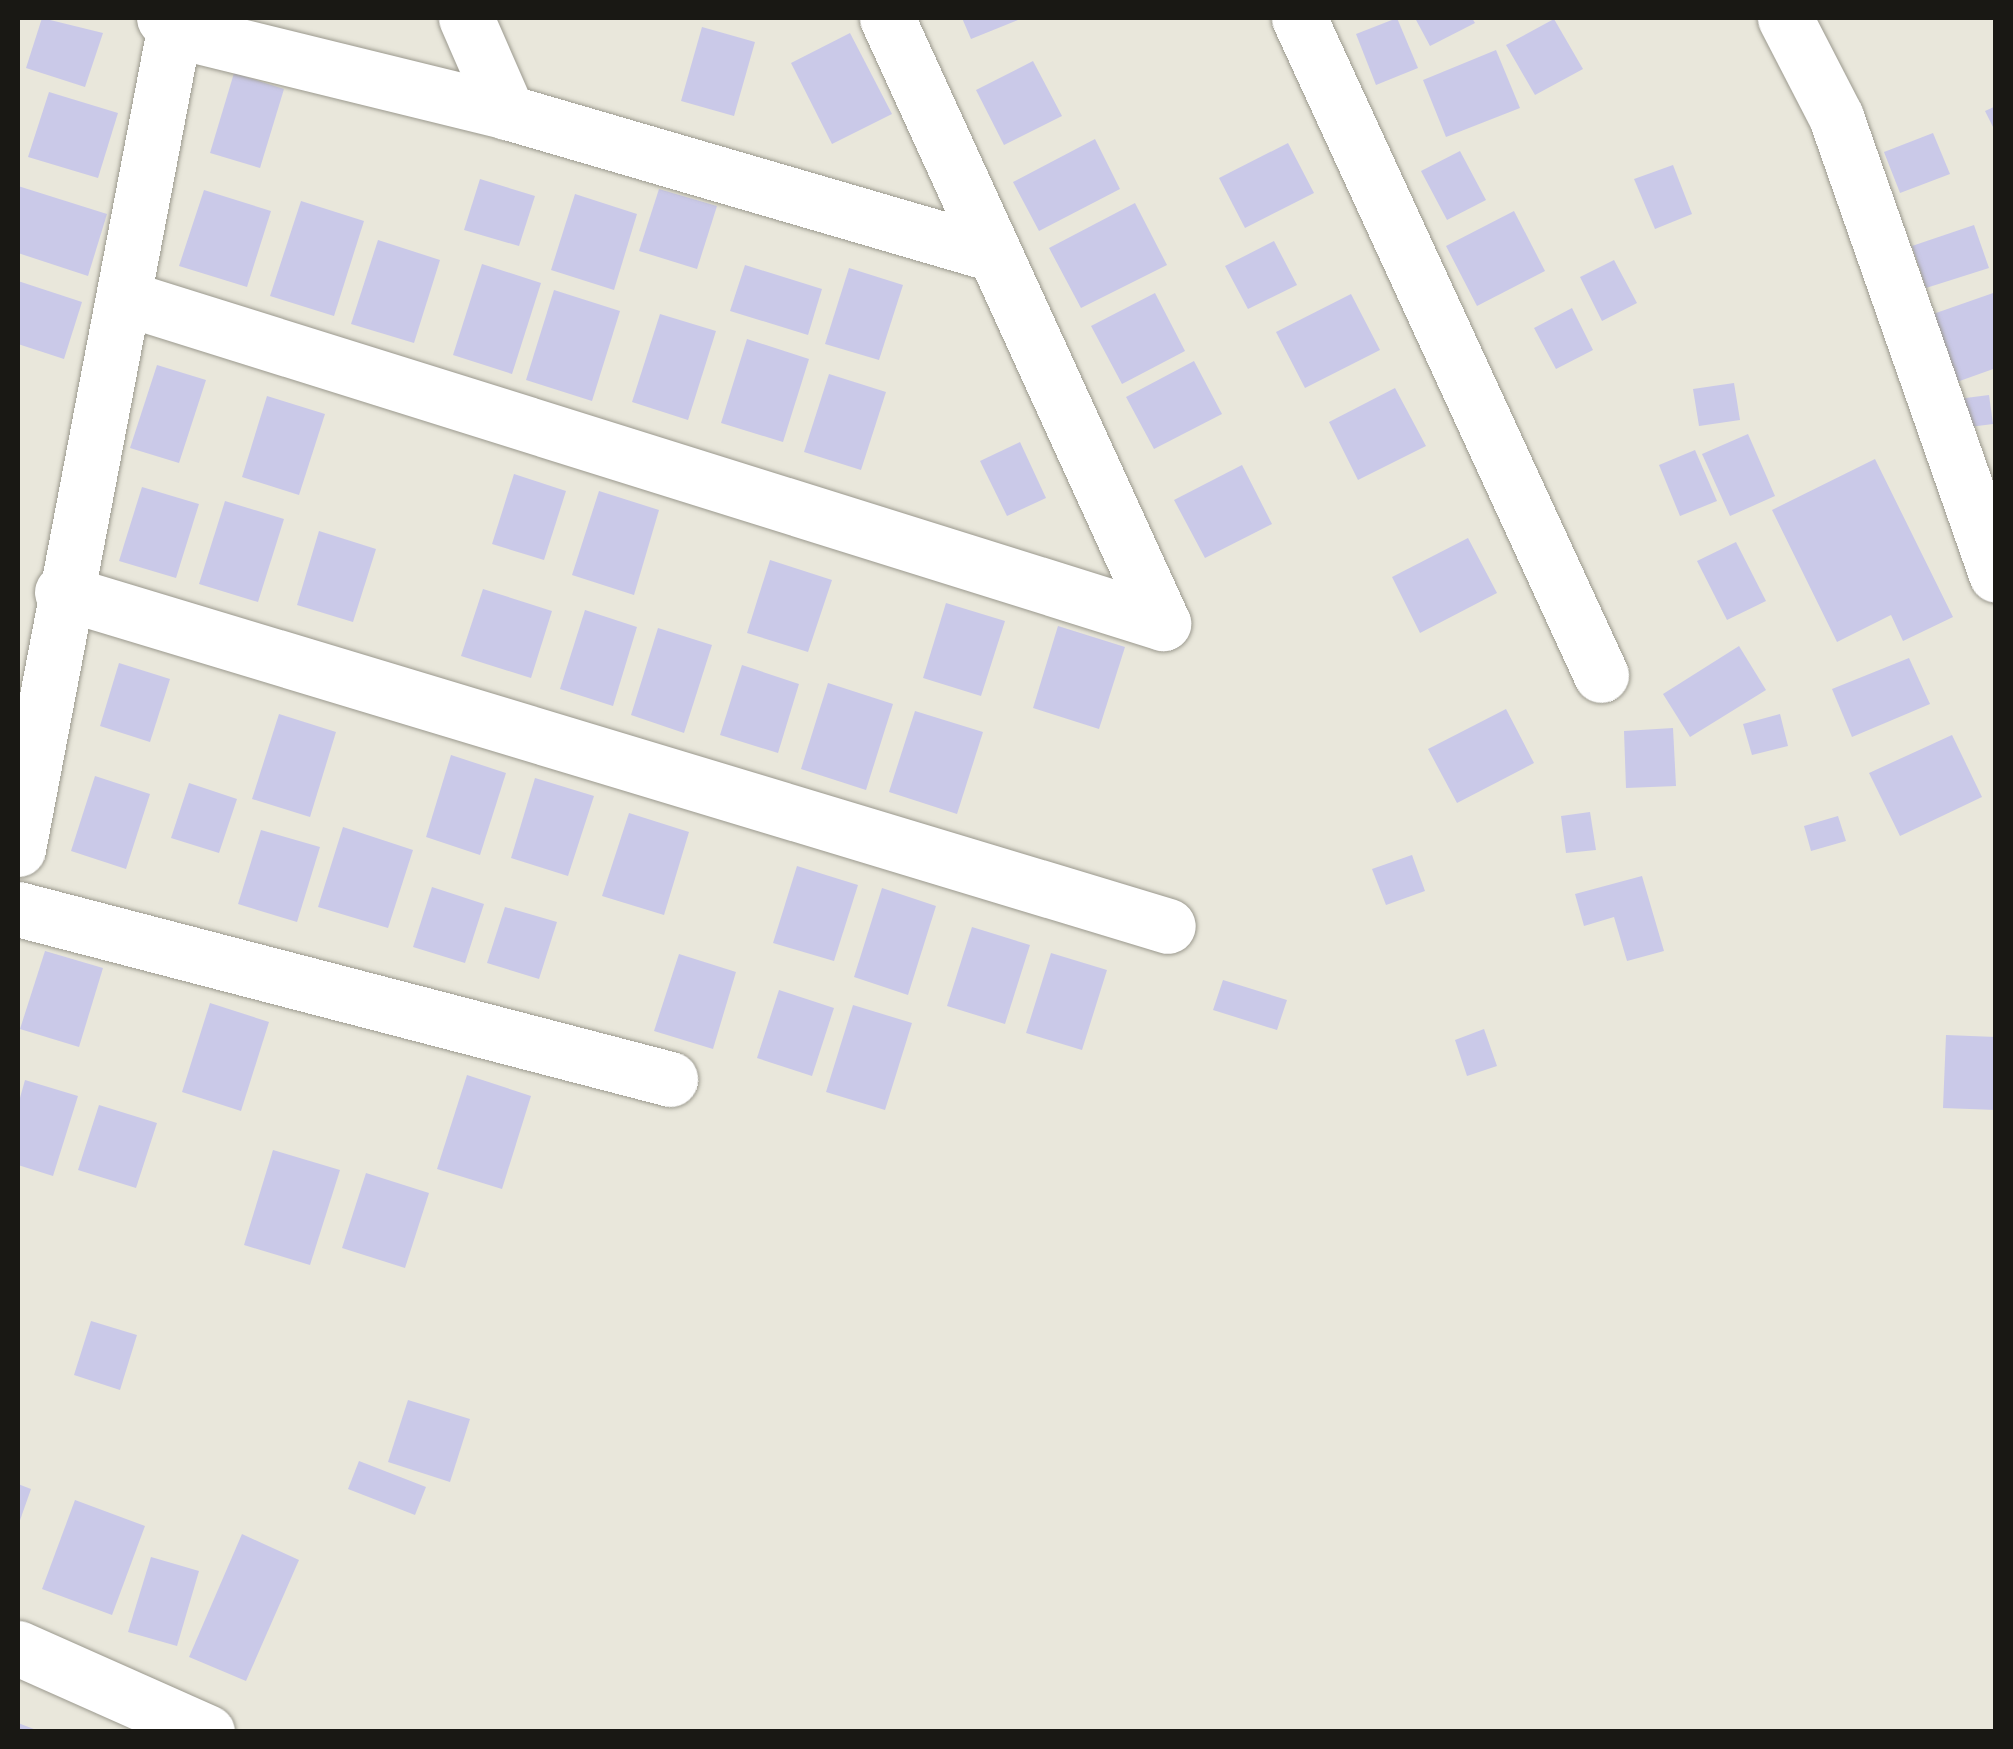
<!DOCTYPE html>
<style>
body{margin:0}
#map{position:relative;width:2013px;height:1749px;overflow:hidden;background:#e9e7db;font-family:Lora,serif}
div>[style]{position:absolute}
.building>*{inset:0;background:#cac9e8}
.roads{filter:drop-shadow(0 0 2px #9b998e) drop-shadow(0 0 2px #9b998e)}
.minor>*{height:55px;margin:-27.5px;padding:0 27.5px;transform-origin:27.5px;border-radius:27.5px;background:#fff}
span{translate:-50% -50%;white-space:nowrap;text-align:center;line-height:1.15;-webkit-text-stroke:8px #fff;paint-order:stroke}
.frame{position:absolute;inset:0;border:20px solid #191814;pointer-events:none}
</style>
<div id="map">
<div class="building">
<i style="clip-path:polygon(42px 18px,103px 33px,85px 87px,26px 68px)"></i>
<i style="clip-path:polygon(962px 18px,1023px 18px,971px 39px)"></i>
<i style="clip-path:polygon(1397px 18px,1418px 68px,1376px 85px,1356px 34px)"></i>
<i style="clip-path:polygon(1415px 18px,1472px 18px,1475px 23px,1430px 46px)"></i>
<i style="clip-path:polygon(1554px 19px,1583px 69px,1535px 95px,1506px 45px)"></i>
<i style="clip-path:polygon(702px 27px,755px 42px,734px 116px,681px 101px)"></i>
<i style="clip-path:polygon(850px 33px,892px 114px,832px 144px,791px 63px)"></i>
<i style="clip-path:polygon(1496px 50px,1520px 108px,1446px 137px,1423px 80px)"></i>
<i style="clip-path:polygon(1033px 61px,1062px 116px,1004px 145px,976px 90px)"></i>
<i style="clip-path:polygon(234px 73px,284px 89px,260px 168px,210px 153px)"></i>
<i style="clip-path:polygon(49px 92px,118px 113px,98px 178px,28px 157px)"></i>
<i style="clip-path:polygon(1996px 106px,1996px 133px,1985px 111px)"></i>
<i style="clip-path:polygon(1933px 133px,1950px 174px,1900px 193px,1884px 152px)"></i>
<i style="clip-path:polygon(1095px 139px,1120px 189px,1039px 231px,1013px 182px)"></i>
<i style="clip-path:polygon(1288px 143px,1314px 193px,1245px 228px,1219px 178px)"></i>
<i style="clip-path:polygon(1460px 151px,1486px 200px,1447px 220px,1421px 171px)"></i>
<i style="clip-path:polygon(1673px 165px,1692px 214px,1655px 229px,1634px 179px)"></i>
<i style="clip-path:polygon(480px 179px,535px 196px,519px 246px,464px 230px)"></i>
<i style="clip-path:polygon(18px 186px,107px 214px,88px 276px,18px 253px)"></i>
<i style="clip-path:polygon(659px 189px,717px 206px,697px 269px,639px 251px)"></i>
<i style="clip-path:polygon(204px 190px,271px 211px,247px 287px,179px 266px)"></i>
<i style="clip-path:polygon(575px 194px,637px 214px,614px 290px,551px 270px)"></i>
<i style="clip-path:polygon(301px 201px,364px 221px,334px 316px,270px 296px)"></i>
<i style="clip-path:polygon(1135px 203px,1167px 265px,1081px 308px,1049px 248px)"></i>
<i style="clip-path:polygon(1514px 211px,1545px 271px,1477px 306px,1446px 246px)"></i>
<i style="clip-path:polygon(1974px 225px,1989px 268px,1926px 288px,1912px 246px)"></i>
<i style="clip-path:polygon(378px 240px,440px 260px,414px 343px,351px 324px)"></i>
<i style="clip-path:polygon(1274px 241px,1297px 285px,1248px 309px,1225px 266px)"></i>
<i style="clip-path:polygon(1614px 260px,1637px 303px,1602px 321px,1580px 277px)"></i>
<i style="clip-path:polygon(482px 264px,541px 283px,512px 374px,453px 355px)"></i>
<i style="clip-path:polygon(745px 265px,822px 289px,808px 335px,730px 311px)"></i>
<i style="clip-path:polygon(849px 268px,903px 285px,879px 360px,825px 344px)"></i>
<i style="clip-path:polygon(18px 281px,82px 302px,64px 359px,18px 344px)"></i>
<i style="clip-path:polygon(554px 290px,620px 311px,592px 401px,526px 380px)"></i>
<i style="clip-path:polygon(1996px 292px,1996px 368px,1940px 388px,1916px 320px)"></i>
<i style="clip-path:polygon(1155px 293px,1185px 351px,1122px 384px,1091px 326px)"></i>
<i style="clip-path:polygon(1351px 294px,1380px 350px,1305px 388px,1276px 332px)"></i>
<i style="clip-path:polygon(1572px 308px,1593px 350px,1556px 369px,1534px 328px)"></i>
<i style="clip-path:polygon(660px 314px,716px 331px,688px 420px,632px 402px)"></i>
<i style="clip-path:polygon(747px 339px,809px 359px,783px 442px,721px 423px)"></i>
<i style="clip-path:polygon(1194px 361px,1222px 414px,1154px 449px,1126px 397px)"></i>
<i style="clip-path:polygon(157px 365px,206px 380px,179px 463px,130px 448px)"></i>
<i style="clip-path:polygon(829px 374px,886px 392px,861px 470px,804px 452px)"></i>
<i style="clip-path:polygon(1734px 383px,1740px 420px,1699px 426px,1693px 389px)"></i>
<i style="clip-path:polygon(1395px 388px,1426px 446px,1358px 480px,1329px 422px)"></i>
<i style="clip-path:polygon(1989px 395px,1993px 424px,1962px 428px,1958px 399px)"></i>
<i style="clip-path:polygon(267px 396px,325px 414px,299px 495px,242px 477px)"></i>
<i style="clip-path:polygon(1748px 434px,1775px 496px,1730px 516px,1702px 454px)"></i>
<i style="clip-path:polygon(1020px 442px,1046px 498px,1007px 516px,980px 461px)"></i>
<i style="clip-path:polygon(1695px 450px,1717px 501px,1680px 516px,1659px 465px)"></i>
<i style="clip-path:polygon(1875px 459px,1953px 617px,1903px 641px,1891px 615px,1837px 642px,1772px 510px)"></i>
<i style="clip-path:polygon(1242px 465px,1272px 524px,1205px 558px,1174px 500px)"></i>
<i style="clip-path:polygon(514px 474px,566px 491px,544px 560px,492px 544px)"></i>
<i style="clip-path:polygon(142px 487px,199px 504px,176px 578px,119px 561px)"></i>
<i style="clip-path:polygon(599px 491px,659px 510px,634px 595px,572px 575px)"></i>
<i style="clip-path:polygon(225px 501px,284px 519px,258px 602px,199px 584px)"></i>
<i style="clip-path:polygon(319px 531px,376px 549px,353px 622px,297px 605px)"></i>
<i style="clip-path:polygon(1468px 538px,1497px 593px,1420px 633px,1392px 577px)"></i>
<i style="clip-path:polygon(1736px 542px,1766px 601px,1727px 620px,1697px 561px)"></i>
<i style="clip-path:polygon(770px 560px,832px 580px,808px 652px,747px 633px)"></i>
<i style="clip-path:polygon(483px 589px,552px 611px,531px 678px,461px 656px)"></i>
<i style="clip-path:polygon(946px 603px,1005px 621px,981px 696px,923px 678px)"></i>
<i style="clip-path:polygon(585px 610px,637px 627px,613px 706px,560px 689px)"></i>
<i style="clip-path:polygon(1058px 626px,1125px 647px,1099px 729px,1033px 708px)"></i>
<i style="clip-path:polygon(658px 628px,712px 645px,684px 733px,631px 715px)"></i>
<i style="clip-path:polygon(1739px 646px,1766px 690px,1690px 737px,1663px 694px)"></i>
<i style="clip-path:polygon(1909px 658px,1930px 704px,1852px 737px,1832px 689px)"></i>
<i style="clip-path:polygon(119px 663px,170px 679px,150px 742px,100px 726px)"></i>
<i style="clip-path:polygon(742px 665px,799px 684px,778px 753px,720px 735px)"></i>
<i style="clip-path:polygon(828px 683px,893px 704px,866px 790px,801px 769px)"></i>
<i style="clip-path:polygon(1506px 709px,1534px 763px,1457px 803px,1428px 749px)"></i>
<i style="clip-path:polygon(915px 711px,983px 732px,957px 814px,889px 792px)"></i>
<i style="clip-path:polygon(279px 714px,336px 732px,310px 817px,252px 799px)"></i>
<i style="clip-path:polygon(1780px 714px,1788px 746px,1752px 755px,1743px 724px)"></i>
<i style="clip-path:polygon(1673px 728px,1676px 786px,1626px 788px,1624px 731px)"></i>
<i style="clip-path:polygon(1952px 735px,1982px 797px,1900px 836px,1869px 773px)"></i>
<i style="clip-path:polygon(451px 755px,506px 773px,480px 855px,426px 837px)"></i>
<i style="clip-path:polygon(95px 776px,150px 794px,126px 869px,71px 851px)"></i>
<i style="clip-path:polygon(535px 778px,594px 796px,568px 876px,511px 858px)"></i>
<i style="clip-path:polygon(189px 783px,237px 799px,219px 853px,171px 838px)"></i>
<i style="clip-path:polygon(1590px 812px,1596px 850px,1566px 853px,1561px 816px)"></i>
<i style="clip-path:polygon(629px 813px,689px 832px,664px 915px,602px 896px)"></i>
<i style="clip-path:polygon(1838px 816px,1846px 841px,1811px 851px,1804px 826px)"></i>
<i style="clip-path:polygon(343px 827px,413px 850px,388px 928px,318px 907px)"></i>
<i style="clip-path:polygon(261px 830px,320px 847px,297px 922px,238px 904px)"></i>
<i style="clip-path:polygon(1412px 855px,1425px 891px,1386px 905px,1372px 869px)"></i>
<i style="clip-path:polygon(797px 866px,858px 885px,834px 961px,773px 943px)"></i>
<i style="clip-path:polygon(1642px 876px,1664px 951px,1627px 961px,1614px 917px,1584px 926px,1575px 894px)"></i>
<i style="clip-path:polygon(432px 887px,484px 904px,465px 963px,413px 947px)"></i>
<i style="clip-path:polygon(882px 888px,936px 906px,908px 995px,854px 977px)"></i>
<i style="clip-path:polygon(505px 907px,557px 922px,539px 979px,487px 963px)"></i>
<i style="clip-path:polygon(972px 927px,1030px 945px,1005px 1024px,947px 1006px)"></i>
<i style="clip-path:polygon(45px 951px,103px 968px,79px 1047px,20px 1029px)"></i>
<i style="clip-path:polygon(1051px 953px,1107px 970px,1082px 1050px,1026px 1033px)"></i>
<i style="clip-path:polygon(679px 954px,736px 972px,713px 1049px,654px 1031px)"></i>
<i style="clip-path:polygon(1223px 980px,1287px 1000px,1277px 1030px,1213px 1010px)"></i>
<i style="clip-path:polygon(779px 990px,834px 1008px,812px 1076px,757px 1058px)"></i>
<i style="clip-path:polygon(210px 1003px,269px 1022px,241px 1111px,182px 1092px)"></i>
<i style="clip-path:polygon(853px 1005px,912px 1023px,885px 1110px,826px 1092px)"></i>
<i style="clip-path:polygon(1484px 1029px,1497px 1066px,1467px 1076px,1455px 1040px)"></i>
<i style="clip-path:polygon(1946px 1035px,1996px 1037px,1996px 1110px,1943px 1108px)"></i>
<i style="clip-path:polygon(467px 1075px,531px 1096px,502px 1189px,437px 1169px)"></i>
<i style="clip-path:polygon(25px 1080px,78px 1096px,53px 1176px,18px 1165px,18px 1105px)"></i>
<i style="clip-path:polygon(99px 1105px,157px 1123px,136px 1188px,78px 1170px)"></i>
<i style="clip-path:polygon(273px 1150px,340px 1170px,310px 1265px,244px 1245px)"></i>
<i style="clip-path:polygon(366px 1173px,429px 1193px,405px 1268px,342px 1248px)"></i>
<i style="clip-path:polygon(91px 1321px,137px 1335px,120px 1390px,74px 1375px)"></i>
<i style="clip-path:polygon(408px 1400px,470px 1419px,450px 1482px,388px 1462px)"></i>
<i style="clip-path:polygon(359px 1461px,426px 1487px,415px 1515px,348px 1489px)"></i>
<i style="clip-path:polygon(18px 1484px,31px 1489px,18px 1526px)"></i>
<i style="clip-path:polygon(75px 1500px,145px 1526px,112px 1615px,42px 1589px)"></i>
<i style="clip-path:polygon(242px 1534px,299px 1560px,246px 1681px,189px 1657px)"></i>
<i style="clip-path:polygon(151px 1557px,199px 1571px,177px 1646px,128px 1632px)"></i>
<i style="clip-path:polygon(18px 1723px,39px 1731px,39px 1732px,18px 1732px)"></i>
</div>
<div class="roads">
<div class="minor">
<i style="left:164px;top:18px;width:16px;rotate:50deg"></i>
<i style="left:174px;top:30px;width:343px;rotate:13.8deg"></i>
<i style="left:507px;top:112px;width:503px;rotate:16.27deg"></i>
<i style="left:466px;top:18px;width:103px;rotate:66.4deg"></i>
<i style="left:887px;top:18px;width:665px;rotate:65.48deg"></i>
<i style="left:1299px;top:18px;width:723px;rotate:65.31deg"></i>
<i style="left:1785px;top:18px;width:111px;rotate:62.7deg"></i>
<i style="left:1836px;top:117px;width:485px;rotate:70.7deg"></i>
<i style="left:125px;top:298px;width:1088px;rotate:17.39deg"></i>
<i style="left:62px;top:592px;width:1155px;rotate:16.8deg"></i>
<i style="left:18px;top:849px;width:834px;rotate:-79.22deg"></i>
<i style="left:18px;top:909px;width:674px;rotate:14.61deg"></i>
<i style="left:18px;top:1648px;width:207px;rotate:24deg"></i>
</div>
</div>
<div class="frame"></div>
</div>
